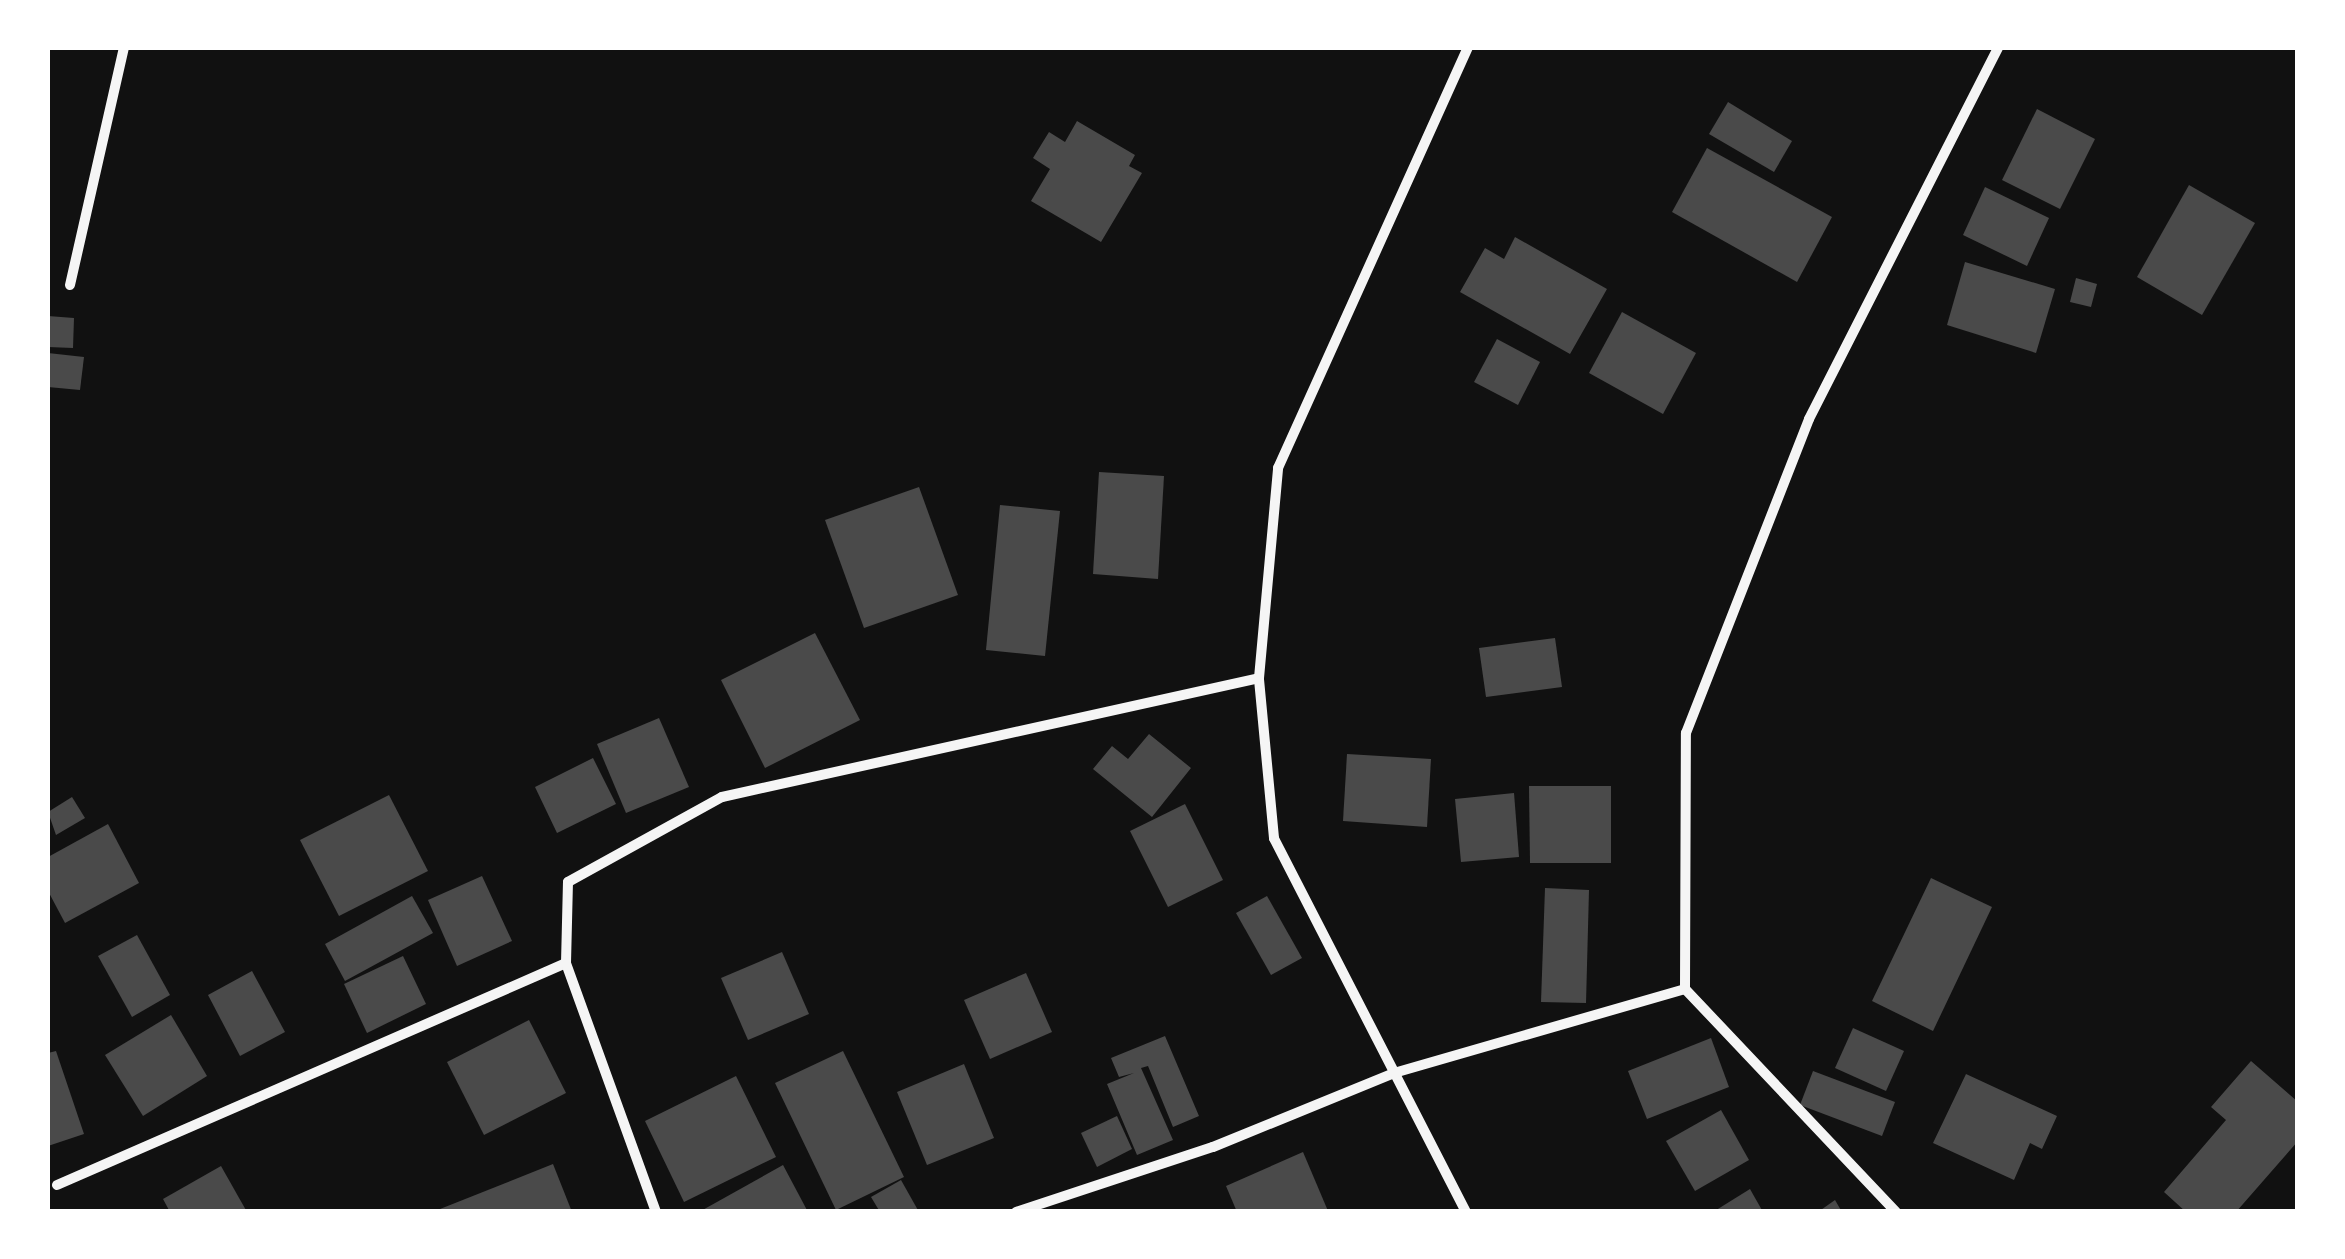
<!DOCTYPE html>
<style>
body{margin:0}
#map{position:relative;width:2345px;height:1259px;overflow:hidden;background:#111;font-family:"Fira Sans",sans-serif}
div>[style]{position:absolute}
.building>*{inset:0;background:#4a4a4a}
.minor>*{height:10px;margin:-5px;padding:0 5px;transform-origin:5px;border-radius:5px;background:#f5f5f5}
span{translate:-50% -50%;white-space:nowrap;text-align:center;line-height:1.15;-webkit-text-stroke:8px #fff;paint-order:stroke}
.frame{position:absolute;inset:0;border:50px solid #fff;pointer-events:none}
</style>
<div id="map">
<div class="building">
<i style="clip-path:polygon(1728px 102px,1792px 141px,1774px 172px,1709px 134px)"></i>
<i style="clip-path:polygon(2037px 109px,2095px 139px,2060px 209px,2002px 180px)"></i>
<i style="clip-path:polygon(1077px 121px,1135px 155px,1129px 166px,1142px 173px,1101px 242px,1031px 201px,1050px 169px,1033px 158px,1049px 132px,1065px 142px)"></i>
<i style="clip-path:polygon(1707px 148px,1832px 217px,1797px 282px,1672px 212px)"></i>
<i style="clip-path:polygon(2189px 185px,2255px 223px,2202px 315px,2137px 277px)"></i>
<i style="clip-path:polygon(1985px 187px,2049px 218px,2027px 266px,1963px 235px)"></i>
<i style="clip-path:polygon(1515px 237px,1607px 289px,1570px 354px,1460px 292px,1485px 248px,1504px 259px)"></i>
<i style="clip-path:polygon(1965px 262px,2055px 289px,2036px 353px,1947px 325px)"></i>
<i style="clip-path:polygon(2076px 278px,2097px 284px,2091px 307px,2070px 302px)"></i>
<i style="clip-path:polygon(1622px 312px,1696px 353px,1663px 414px,1589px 373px)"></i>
<i style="clip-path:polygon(48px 316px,74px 318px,73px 348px,48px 347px)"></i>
<i style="clip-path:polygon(1497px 339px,1540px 362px,1518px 405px,1474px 382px)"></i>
<i style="clip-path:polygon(48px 353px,84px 357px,80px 390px,48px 387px)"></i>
<i style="clip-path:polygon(1099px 472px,1164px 476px,1158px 579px,1093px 574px)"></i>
<i style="clip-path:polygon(919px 487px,958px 595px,864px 628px,825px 520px)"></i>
<i style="clip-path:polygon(1000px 505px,1060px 511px,1045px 656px,986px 650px)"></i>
<i style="clip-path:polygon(815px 633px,860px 720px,765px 768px,721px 680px)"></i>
<i style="clip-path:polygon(1555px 638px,1562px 687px,1486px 697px,1479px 648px)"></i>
<i style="clip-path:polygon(659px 718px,689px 787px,626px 813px,597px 744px)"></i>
<i style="clip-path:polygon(1149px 734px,1191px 768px,1152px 817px,1093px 769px,1112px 746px,1128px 759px)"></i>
<i style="clip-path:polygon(1347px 754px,1431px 759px,1427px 827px,1343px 821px)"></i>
<i style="clip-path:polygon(593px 758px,616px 804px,557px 833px,535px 787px)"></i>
<i style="clip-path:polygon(1529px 786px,1611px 786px,1611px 863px,1530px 863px)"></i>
<i style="clip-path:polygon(1514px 793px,1519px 857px,1461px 862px,1455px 799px)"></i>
<i style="clip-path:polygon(389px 795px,428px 871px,339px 916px,300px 840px)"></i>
<i style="clip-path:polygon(72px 797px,85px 818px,56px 835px,48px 812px)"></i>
<i style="clip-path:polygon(1185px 804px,1223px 880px,1168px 907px,1130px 831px)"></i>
<i style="clip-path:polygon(108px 824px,139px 883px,65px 923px,48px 891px,48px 857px)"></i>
<i style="clip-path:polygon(482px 876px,512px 941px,457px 966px,428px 900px)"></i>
<i style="clip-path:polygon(1931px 878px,1992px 907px,1933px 1031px,1872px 1001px)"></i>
<i style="clip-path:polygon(1545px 888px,1589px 890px,1586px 1003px,1541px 1002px)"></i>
<i style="clip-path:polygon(412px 896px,433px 933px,345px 981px,325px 944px)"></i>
<i style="clip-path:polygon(1267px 896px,1302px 958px,1271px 975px,1236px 913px)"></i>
<i style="clip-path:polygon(137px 935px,170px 995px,132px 1017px,98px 956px)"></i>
<i style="clip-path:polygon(782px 952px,809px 1014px,748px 1040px,721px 978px)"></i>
<i style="clip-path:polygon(403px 956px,426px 1004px,367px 1033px,344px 984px)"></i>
<i style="clip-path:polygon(252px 971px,285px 1032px,240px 1056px,208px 995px)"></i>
<i style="clip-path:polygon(1026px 973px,1052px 1032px,990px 1059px,964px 1000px)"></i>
<i style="clip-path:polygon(171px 1015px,207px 1076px,143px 1116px,105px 1055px)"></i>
<i style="clip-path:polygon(529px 1020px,566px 1093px,484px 1135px,447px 1062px)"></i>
<i style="clip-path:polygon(1853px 1028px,1904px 1051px,1886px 1091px,1835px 1068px)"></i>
<i style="clip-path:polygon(1165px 1036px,1199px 1116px,1173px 1127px,1148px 1066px,1141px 1068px,1173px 1140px,1137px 1155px,1107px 1084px,1134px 1073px,1119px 1077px,1111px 1058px)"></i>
<i style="clip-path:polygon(1711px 1038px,1729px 1087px,1647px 1119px,1628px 1071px)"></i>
<i style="clip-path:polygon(56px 1051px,84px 1134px,48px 1146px,48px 1053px)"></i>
<i style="clip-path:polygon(843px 1051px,904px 1177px,836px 1210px,775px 1083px)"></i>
<i style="clip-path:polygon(2251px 1061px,2298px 1102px,2298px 1141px,2236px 1212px,2186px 1212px,2164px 1192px,2226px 1120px,2211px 1107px)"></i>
<i style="clip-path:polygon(964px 1064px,994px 1138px,927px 1165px,897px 1092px)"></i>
<i style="clip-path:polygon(1813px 1071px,1895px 1102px,1882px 1136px,1800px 1105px)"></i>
<i style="clip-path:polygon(1966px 1074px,2057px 1116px,2042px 1149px,2030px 1143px,2014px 1180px,1933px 1143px)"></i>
<i style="clip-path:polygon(736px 1076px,776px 1157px,684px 1202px,645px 1121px)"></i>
<i style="clip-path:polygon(1721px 1110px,1749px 1160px,1695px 1191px,1666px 1141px)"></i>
<i style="clip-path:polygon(1117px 1116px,1132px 1149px,1097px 1167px,1081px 1133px)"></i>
<i style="clip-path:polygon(1303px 1152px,1328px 1211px,1237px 1212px,1226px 1186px)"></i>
<i style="clip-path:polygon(553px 1164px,572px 1212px,435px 1212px,435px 1211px)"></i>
<i style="clip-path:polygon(783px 1165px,808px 1212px,699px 1212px)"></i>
<i style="clip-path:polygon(221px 1166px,247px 1212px,170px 1212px,163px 1199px)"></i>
<i style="clip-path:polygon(901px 1180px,919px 1212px,880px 1212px,871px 1197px)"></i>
<i style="clip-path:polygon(1750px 1189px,1763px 1212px,1713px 1212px)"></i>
<i style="clip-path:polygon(1835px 1200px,1842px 1212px,1818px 1212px)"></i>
</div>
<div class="minor">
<i style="left:70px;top:285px;width:243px;rotate:-77.2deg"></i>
<i style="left:57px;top:1185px;width:555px;rotate:-23.56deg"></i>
<i style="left:656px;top:1212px;width:265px;rotate:-109.9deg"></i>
<i style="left:566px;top:963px;width:81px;rotate:-88.6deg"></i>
<i style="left:568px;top:882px;width:176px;rotate:-28.9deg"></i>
<i style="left:722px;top:797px;width:550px;rotate:-12.49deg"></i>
<i style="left:1016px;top:1212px;width:207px;rotate:-18.3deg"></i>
<i style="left:1213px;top:1147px;width:196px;rotate:-22.2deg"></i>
<i style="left:1394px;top:1073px;width:303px;rotate:-16.1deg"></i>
<i style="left:1466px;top:1212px;width:420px;rotate:-117.2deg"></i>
<i style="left:1274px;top:838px;width:161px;rotate:-95.4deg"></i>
<i style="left:1259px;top:678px;width:211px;rotate:-84.8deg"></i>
<i style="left:1278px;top:468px;width:461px;rotate:-65.7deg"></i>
<i style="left:1896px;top:1212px;width:307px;rotate:-133.4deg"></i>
<i style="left:1685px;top:989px;width:256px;rotate:-89.8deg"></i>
<i style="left:1686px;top:733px;width:337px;rotate:-68.6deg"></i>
<i style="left:1809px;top:419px;width:416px;rotate:-63deg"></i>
</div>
<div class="frame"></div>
</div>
